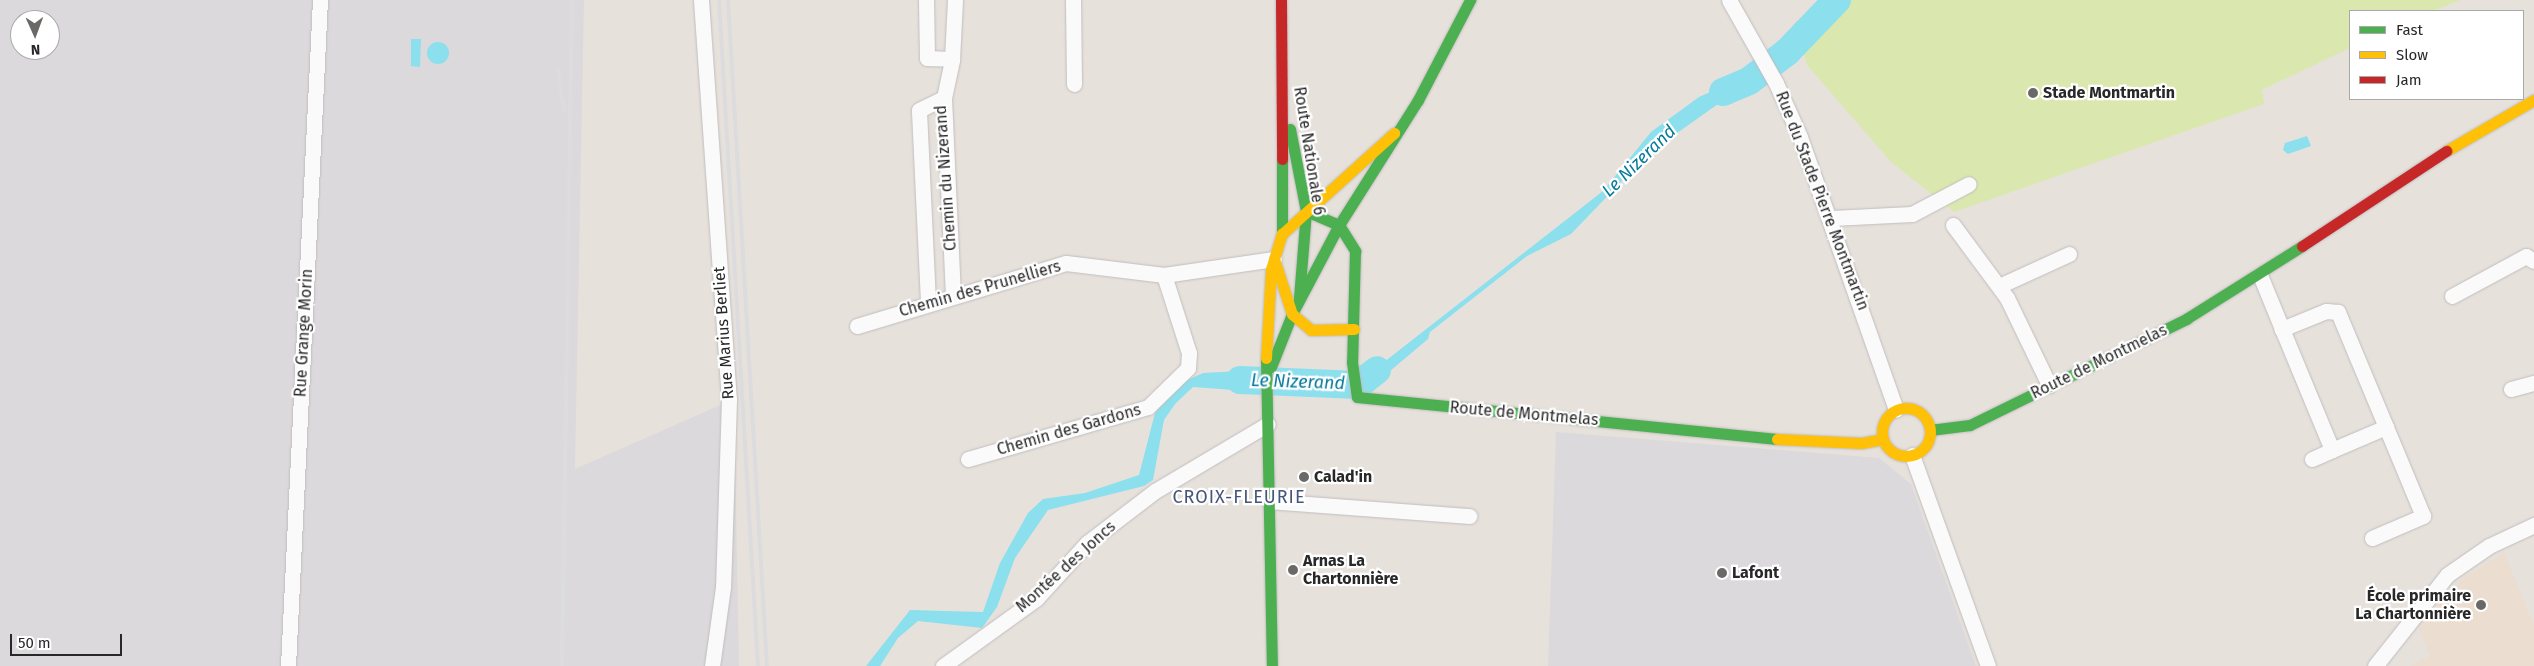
<!DOCTYPE html>
<meta charset="utf-8">
<style>
body{margin:0}
#map{position:relative;width:2534px;height:666px;overflow:hidden;background:#e7e1dc;font-family:"Fira Sans",sans-serif}
div>[style]{position:absolute}
.industrial>*{inset:0;background:#dcd9dc}
.education>*{inset:0;background:#ebded0}
.pitch>*{inset:0;background:#dae8b0}
.water>*{inset:0;background:#8cdfed}
.round{border-radius:50%}
.river>*{height:28px;margin:-14px;padding:0 14px;transform-origin:14px;border-radius:14px;background:#8cdfed}
.roads{filter:drop-shadow(0 0 1px #c0bebe) drop-shadow(0 0 1px #c0bebe)}
.street>*{height:15px;margin:-7.5px;padding:0 7.5px;transform-origin:7.5px;border-radius:7.5px;background:#fbfafa}
.fast>*{height:11px;margin:-5.5px;padding:0 5.5px;transform-origin:5.5px;border-radius:5.5px;background:#4caf50}
.slow>*{height:11px;margin:-5.5px;padding:0 5.5px;transform-origin:5.5px;border-radius:5.5px;background:#ffc107}
.slow>.ring{margin:-5.5px;padding:0;box-sizing:content-box;background:none;border:11px solid #ffc107;border-radius:50%}
.jam>*{height:11px;margin:-5.5px;padding:0 5.5px;transform-origin:5.5px;border-radius:5.5px;background:#c62828}
.rail>*{height:4px;margin:-2px;padding:0 2px;transform-origin:2px;border-radius:2px;background:#dcdcde}
.dots>*{width:14px;height:14px;translate:-50% -50%;box-sizing:border-box;border:2px solid #fff;border-radius:50%}
span{translate:-50% -50%;white-space:nowrap;text-align:center;line-height:1.15;-webkit-text-stroke:4.5px #fff;paint-order:stroke}
.poi-label{font-size:16px;color:#282828;font-weight:700}
.left{translate:0 -50%;text-align:left}
.right{translate:-100% -50%;text-align:right}
.street-label{font-size:16px;color:#282828}
.water-label{font-size:18px;color:#077a9c;font-style:italic}
.neighbourhood-label{font-size:18px;color:#46567a;letter-spacing:1px}
.legend{position:absolute;left:2349px;top:10px;width:175px;height:90px;box-sizing:border-box;background:#fff;border:1px solid #a9a9a9;margin:0;padding:6px 9px;list-style:none;font-size:15px;color:#282828}
.legend li{display:flex;align-items:center;gap:10px;height:25px}
.legend b{width:25px;border:1px solid #a9a9a9}
.north{position:absolute;left:10px;top:10px;width:50px;height:50px;box-sizing:border-box;background:#fff;border:1px solid #a9a9a9;border-radius:50%;rotate:178deg;font-size:14px;font-weight:700;line-height:20px;text-align:center;color:#282828}
.north::after{content:'';display:block;margin:auto;width:18px;height:22px;background:#6b6967;clip-path:polygon(50% 0,100% 100%,50% 72%,0 100%)}
.scale{position:absolute;left:10px;top:634px;width:112px;height:22px;box-sizing:border-box;border:2px solid #282828;border-top:0;padding-left:6px;font-size:15px;line-height:18px;white-space:nowrap;color:#282828;-webkit-text-stroke:4px #fff;paint-order:stroke}
</style>
<div id="map">
<div class="industrial">
<i style="clip-path:polygon(evenodd,0 0,584px 0,575px 469px,734px 399px,739px 666px,0 666px,0 0,20px 20px,50px 20px,50px 50px,20px 50px,20px 20px)"></i>
<i style="clip-path:polygon(1556px 432px,1879px 458px,1911px 484px,1976px 666px,1548px 666px)"></i>
</div>
<div class="education">
<i style="clip-path:polygon(2504px 552px,2534px 626px,2534px 666px,2409px 666px,2430px 656px,2418px 627px,2429px 613px,2465px 577px)"></i>
</div>
<div class="pitch">
<i style="clip-path:polygon(1844px 0,2460px 0,2433px 11px,2350px 11px,2350px 48px,2262px 90px,2264px 104px,1954px 212px,1891px 162px,1807px 65px,1803px 51px)"></i>
</div>
<div class="water">
<i style="clip-path:polygon(1833px 0,1843px 0,1791px 65px,1780px 45px,1796px 22px,1820px 16px)"></i>
<i style="clip-path:polygon(411px 39px,421px 39px,420px 67px,411px 66px)"></i>
<i class="round" style="left:427px;top:42px;width:22px;height:22px"></i>
<i style="clip-path:polygon(1753px 73px,1758px 82px,1732px 94px,1649px 153px,1571px 234px,1527px 256px,1430px 332px,1428px 339px,1377px 382px,1365px 385px,1364px 373px,1370px 373px,1603px 191px,1651px 132px,1699px 97px)"></i>
<i style="clip-path:polygon(2307px 136px,2311px 146px,2288px 154px,2283px 150px,2285px 143px)"></i>
<i style="clip-path:polygon(1261px 370px,1261px 392px,1193px 387px,1175px 404px,1164px 420px,1153px 480px,1144px 486px,1048px 510px,1015px 558px,997px 607px,982px 628px,918px 621px,898px 638px,880px 666px,866px 666px,910px 610px,983px 612px,1000px 563px,1028px 513px,1043px 499px,1085px 493px,1139px 475px,1155px 413px,1183px 382px,1203px 373px)"></i>
<i style="clip-path:polygon(1294px 373px,1343px 376px,1344px 396px,1294px 390px)"></i>
</div>
<div class="river">
<i style="left:1723px;top:92px;width:28px;rotate:-23deg"></i>
<i style="left:1749px;top:81px;width:48px;rotate:-37.3deg"></i>
<i style="left:1787px;top:52px;width:72px;rotate:-46.1deg"></i>
<i style="left:1240px;top:380px;width:118px;rotate:2.4deg"></i>
<i style="left:1358px;top:385px;width:24px;rotate:-38deg"></i>
</div>
<div class="roads">
<div class="street">
<i style="left:701px;top:0;width:400px;rotate:86deg"></i>
<i style="left:729px;top:399px;width:188px;rotate:91.8deg"></i>
<i style="left:723px;top:587px;width:80px;rotate:97.9deg"></i>
<i style="left:926px;top:0;width:58px;rotate:89deg"></i>
<i style="left:927px;top:58px;width:25px;rotate:2deg"></i>
<i style="left:1073px;top:0;width:84px;rotate:89.3deg"></i>
<i style="left:1729px;top:0;width:95px;rotate:60.5deg"></i>
<i style="left:1776px;top:83px;width:59px;rotate:66deg"></i>
<i style="left:1800px;top:137px;width:289px;rotate:70.6deg"></i>
<i style="left:944px;top:98px;width:40px;rotate:-78deg"></i>
<i style="left:952px;top:59px;width:59px;rotate:-87.1deg"></i>
<i style="left:1832px;top:218px;width:80px;rotate:-2.9deg"></i>
<i style="left:1912px;top:214px;width:64px;rotate:-27.8deg"></i>
<i style="left:1953px;top:225px;width:91px;rotate:53.5deg"></i>
<i style="left:2007px;top:298px;width:97px;rotate:64.2deg"></i>
<i style="left:2260px;top:275px;width:58px;rotate:67.8deg"></i>
<i style="left:2282px;top:329px;width:131px;rotate:67.5deg"></i>
<i style="left:2332px;top:450px;width:59px;rotate:-23.1deg"></i>
<i style="left:2386px;top:427px;width:125px;rotate:-112.7deg"></i>
<i style="left:2338px;top:312px;width:12px;rotate:-175deg"></i>
<i style="left:2326px;top:311px;width:48px;rotate:157.8deg"></i>
<i style="left:1999px;top:286px;width:77px;rotate:-24.6deg"></i>
<i style="left:2452px;top:296px;width:84px;rotate:-28.4deg"></i>
<i style="left:2526px;top:256px;width:9px;rotate:32deg"></i>
<i style="left:928px;top:302px;width:192px;rotate:-92.7deg"></i>
<i style="left:919px;top:110px;width:28px;rotate:-26deg"></i>
<i style="left:944px;top:98px;width:197px;rotate:87.4deg"></i>
<i style="left:857px;top:326px;width:218px;rotate:-16.8deg"></i>
<i style="left:1066px;top:263px;width:99px;rotate:7deg"></i>
<i style="left:2511px;top:389px;width:24px;rotate:-15deg"></i>
<i style="left:1912px;top:455px;width:224px;rotate:70.2deg"></i>
<i style="left:968px;top:459px;width:187px;rotate:-16.1deg"></i>
<i style="left:1148px;top:407px;width:56px;rotate:-44.3deg"></i>
<i style="left:1188px;top:368px;width:15px;rotate:-86deg"></i>
<i style="left:1189px;top:353px;width:82px;rotate:-107.8deg"></i>
<i style="left:1164px;top:275px;width:111px;rotate:-8.3deg"></i>
<i style="left:2312px;top:459px;width:22px;rotate:-24deg"></i>
<i style="left:1269px;top:501px;width:201px;rotate:4.3deg"></i>
<i style="left:2372px;top:538px;width:56px;rotate:-23.3deg"></i>
<i style="left:2423px;top:516px;width:96px;rotate:-112.6deg"></i>
<i style="left:288px;top:666px;width:667px;rotate:-87.25deg"></i>
<i style="left:943px;top:666px;width:115px;rotate:-35.8deg"></i>
<i style="left:1036px;top:599px;width:76px;rotate:-47.7deg"></i>
<i style="left:1087px;top:543px;width:86px;rotate:-37.4deg"></i>
<i style="left:1155px;top:491px;width:131px;rotate:-30.7deg"></i>
<i style="left:2375px;top:666px;width:116px;rotate:-51.6deg"></i>
<i style="left:2447px;top:575px;width:51px;rotate:-34.6deg"></i>
<i style="left:2489px;top:546px;width:50px;rotate:-25deg"></i>
</div>
<div class="fast">
<i style="left:1290px;top:129px;width:84px;rotate:79deg"></i>
<i style="left:1306px;top:211px;width:87px;rotate:94.6deg"></i>
<i style="left:1282px;top:159px;width:75px;rotate:90deg"></i>
<i style="left:1306px;top:211px;width:36px;rotate:23deg"></i>
<i style="left:1339px;top:225px;width:31px;rotate:58deg"></i>
<i style="left:1355px;top:251px;width:111px;rotate:91.5deg"></i>
<i style="left:1352px;top:362px;width:35px;rotate:82deg"></i>
<i style="left:1357px;top:397px;width:422px;rotate:5.7deg"></i>
<i style="left:1266px;top:358px;width:308px;rotate:88.9deg"></i>
<i style="left:1271px;top:367px;width:57px;rotate:-68.4deg"></i>
<i style="left:1292px;top:314px;width:101px;rotate:-62.2deg"></i>
<i style="left:1339px;top:225px;width:148px;rotate:-57.7deg"></i>
<i style="left:1418px;top:100px;width:113px;rotate:-62.5deg"></i>
<i style="left:1930px;top:430px;width:40px;rotate:-7.1deg"></i>
<i style="left:1970px;top:425px;width:241px;rotate:-26.1deg"></i>
<i style="left:2186px;top:319px;width:137px;rotate:-32.2deg"></i>
</div>
<div class="slow">
<i style="left:2446px;top:151px;width:102px;rotate:-30.1deg"></i>
<i style="left:1274px;top:259px;width:58px;rotate:71.9deg"></i>
<i style="left:1292px;top:314px;width:25px;rotate:40deg"></i>
<i style="left:1311px;top:330px;width:43px;rotate:-1.3deg"></i>
<i style="left:1266px;top:358px;width:89px;rotate:-86.8deg"></i>
<i style="left:1271px;top:269px;width:37px;rotate:-73deg"></i>
<i style="left:1282px;top:234px;width:151px;rotate:-42deg"></i>
<i class="ring" style="left:1882px;top:408px;width:37px;height:37px"></i>
<i style="left:1777px;top:439px;width:84px;rotate:2.7deg"></i>
<i style="left:1861px;top:443px;width:22px;rotate:-10deg"></i>
</div>
<div class="jam">
<i style="left:1281px;top:0;width:159px;rotate:89.6deg"></i>
<i style="left:2302px;top:246px;width:173px;rotate:-33.4deg"></i>
</div>
</div>
<div class="rail">
<i style="left:719px;top:0;width:667px;rotate:86.65deg"></i>
<i style="left:728px;top:0;width:667px;rotate:86.65deg"></i>
<i style="left:558px;top:71px;width:40px;rotate:81.5deg"></i>
<i style="left:562px;top:666px;width:666px;rotate:-89.14deg"></i>
</div>
<div class="dots">
<i style="left:2033px;top:93px;background:#6b6967"></i>
<i style="left:1304px;top:477px;background:#6b6967"></i>
<i style="left:1293px;top:570px;background:#6b6967"></i>
<i style="left:1722px;top:573px;background:#6b6967"></i>
<i style="left:2481px;top:605px;background:#6b6967"></i>
</div>
<div class="poi-label">
<span class="left" style="left:2043px;top:93px">Stade Montmartin</span>
<span class="left" style="left:1314px;top:477px">Calad'in</span>
<span class="left" style="left:1303px;top:570px">Arnas La<br>Chartonnière</span>
<span class="left" style="left:1732px;top:573px">Lafont</span>
<span class="right" style="left:2471px;top:605px">École primaire<br>La Chartonnière</span>
</div>
<div class="street-label">
<span style="left:1309px;top:151px;rotate:81deg">Route Nationale 6</span>
<span style="left:946px;top:178px;rotate:-94deg">Chemin du Nizerand</span>
<span style="left:1822px;top:201px;rotate:69deg">Rue du Stade Pierre Montmartin</span>
<span style="left:980px;top:289px;rotate:-16deg">Chemin des Prunelliers</span>
<span style="left:304px;top:333px;rotate:-87deg">Rue Grange Morin</span>
<span style="left:724px;top:333px;rotate:-94deg">Rue Marius Berliet</span>
<span style="left:2099px;top:362px;rotate:-26deg">Route de Montmelas</span>
<span style="left:1524px;top:414px;rotate:5deg">Route de Montmelas</span>
<span style="left:1069px;top:430px;rotate:-16deg">Chemin des Gardons</span>
<span style="left:1066px;top:567px;rotate:-42deg">Montée des Joncs</span>
</div>
<div class="water-label">
<span style="left:1639px;top:161px;rotate:-44deg">Le Nizerand</span>
<span style="left:1298px;top:382px;rotate:2deg">Le Nizerand</span>
</div>
<div class="neighbourhood-label">
<span style="left:1239px;top:497px">CROIX-FLEURIE</span>
</div>
<ul class="legend">
<li><b style="height:6px;background:#4caf50"></b>Fast</li>
<li><b style="height:6px;background:#ffc107"></b>Slow</li>
<li><b style="height:6px;background:#c62828"></b>Jam</li>
</ul>
<div class="north">N</div>
<div class="scale">50 m</div>
</div>
